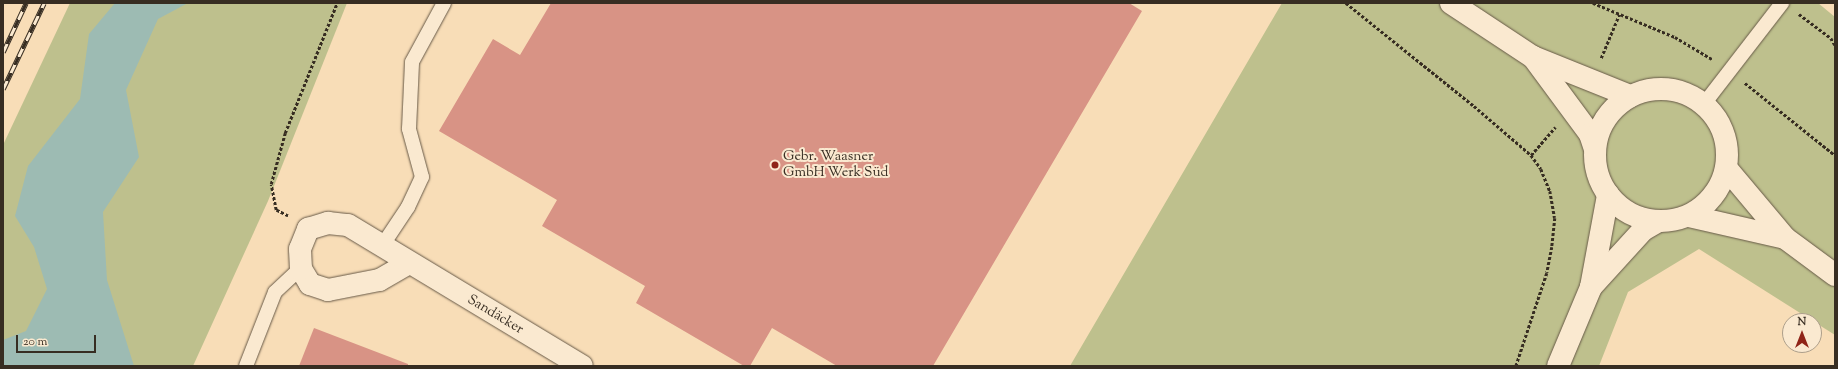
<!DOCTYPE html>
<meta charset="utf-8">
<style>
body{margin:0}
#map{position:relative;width:1838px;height:369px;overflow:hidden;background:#f8ddb7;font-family:"Sorts Mill Goudy",serif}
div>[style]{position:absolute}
.green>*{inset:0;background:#bec08d}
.water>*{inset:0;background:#9dbbb3}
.building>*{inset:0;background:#d89385}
.path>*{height:2.5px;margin-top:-1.25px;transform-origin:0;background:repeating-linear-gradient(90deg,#372d22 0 3px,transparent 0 5px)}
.roads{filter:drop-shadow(0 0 1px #675947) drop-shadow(0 0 1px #675947)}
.service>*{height:14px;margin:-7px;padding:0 7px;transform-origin:7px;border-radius:7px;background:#fae9d0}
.minor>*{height:22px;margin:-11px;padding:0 11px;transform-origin:11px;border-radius:11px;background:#fae9d0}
.secondary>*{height:22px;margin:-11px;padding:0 11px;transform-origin:11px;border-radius:11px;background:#fae9d0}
.secondary>.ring{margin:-11px;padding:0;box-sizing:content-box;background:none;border:22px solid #fae9d0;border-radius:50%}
.rail>*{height:4.5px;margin-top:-2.25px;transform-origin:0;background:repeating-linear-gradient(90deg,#fae9d0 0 9px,#372d22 0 18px);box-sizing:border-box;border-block:1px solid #372d22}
.dots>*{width:11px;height:11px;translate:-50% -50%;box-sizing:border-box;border:2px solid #fae9d0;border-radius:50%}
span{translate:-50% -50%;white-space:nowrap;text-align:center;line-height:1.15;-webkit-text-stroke:4px #fae9d0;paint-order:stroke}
.poi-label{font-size:14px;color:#372d22}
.left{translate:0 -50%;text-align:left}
.street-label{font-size:14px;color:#372d22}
.frame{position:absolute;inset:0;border:4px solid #372d22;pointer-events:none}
.north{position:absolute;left:1782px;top:313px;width:40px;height:40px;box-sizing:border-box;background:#fae9d0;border:1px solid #ac9e8a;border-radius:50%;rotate:0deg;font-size:11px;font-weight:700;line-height:16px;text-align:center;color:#372d22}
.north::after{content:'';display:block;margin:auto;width:14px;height:18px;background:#8f2418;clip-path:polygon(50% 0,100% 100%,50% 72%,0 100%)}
.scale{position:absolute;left:16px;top:335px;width:80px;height:18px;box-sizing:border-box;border:2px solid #372d22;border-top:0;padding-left:5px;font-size:12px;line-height:14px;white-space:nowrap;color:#372d22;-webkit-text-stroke:3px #fae9d0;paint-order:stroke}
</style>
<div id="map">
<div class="green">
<i style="clip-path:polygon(70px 3px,347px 3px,268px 201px,193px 366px,3px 366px,3px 145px)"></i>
<i style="clip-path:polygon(1282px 3px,1818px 3px,1835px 17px,1835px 335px,1699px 249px,1628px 292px,1599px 366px,1070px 366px)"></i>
</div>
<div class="water">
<i style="clip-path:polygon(115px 3px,188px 3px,158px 19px,126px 90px,139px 157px,103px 212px,107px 280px,134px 366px,3px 366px,3px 340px,26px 331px,47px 289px,34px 247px,15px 216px,28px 166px,80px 99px,89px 34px)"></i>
</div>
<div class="building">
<i style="clip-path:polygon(551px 3px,1129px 3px,1142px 11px,933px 366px,837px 366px,772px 328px,750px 366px,744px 366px,636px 303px,645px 286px,542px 226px,557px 200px,439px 131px,493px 39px,520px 55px)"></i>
<i style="clip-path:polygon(314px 328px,408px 364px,408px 366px,299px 366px)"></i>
</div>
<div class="path">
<i style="left:1346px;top:3px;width:164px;rotate:38.8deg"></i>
<i style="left:1474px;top:106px;width:75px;rotate:40.7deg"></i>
<i style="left:1531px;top:155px;width:17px;rotate:54deg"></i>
<i style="left:1541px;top:169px;width:24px;rotate:68deg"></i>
<i style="left:1550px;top:191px;width:27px;rotate:80deg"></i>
<i style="left:1555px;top:218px;width:29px;rotate:96deg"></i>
<i style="left:1552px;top:247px;width:26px;rotate:101deg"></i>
<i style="left:1547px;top:273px;width:98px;rotate:108.4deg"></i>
<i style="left:1593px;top:3px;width:89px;rotate:22.5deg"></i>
<i style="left:1675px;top:37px;width:43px;rotate:30.7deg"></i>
<i style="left:1799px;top:14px;width:40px;rotate:37deg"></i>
<i style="left:1831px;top:38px;width:8px;rotate:60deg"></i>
<i style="left:1601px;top:58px;width:47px;rotate:-67.3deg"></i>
<i style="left:1745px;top:83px;width:115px;rotate:38.7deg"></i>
<i style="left:1531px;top:155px;width:37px;rotate:-49deg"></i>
<i style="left:288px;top:216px;width:13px;rotate:-153deg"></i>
<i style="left:276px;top:210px;width:26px;rotate:-101deg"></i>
<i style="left:271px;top:184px;width:53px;rotate:-74.6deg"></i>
<i style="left:285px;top:133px;width:140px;rotate:-68.2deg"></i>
</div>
<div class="roads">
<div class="service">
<i style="left:1704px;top:104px;width:128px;rotate:-52.3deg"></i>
<i style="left:382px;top:246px;width:47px;rotate:-56.3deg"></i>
<i style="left:408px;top:207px;width:33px;rotate:-65deg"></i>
<i style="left:422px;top:177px;width:50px;rotate:-105.2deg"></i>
<i style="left:409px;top:129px;width:67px;rotate:-87.4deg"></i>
<i style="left:412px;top:62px;width:67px;rotate:-61.5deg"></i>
<i style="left:246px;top:366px;width:79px;rotate:-68.6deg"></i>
<i style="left:275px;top:292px;width:35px;rotate:-43deg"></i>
</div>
<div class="minor">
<i style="left:409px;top:263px;width:34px;rotate:150deg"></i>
<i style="left:379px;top:280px;width:52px;rotate:168.9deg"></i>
<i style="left:328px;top:290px;width:19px;rotate:-162deg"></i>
<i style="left:310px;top:284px;width:17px;rotate:-121deg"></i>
<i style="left:301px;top:269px;width:20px;rotate:-93deg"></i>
<i style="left:300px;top:249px;width:22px;rotate:-68deg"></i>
<i style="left:308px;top:229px;width:21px;rotate:-17deg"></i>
<i style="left:328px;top:223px;width:20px;rotate:6deg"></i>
<i style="left:348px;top:225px;width:273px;rotate:31.1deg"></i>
</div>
<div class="secondary">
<i style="left:1451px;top:3px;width:98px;rotate:33.4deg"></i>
<i style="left:1533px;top:57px;width:105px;rotate:21.9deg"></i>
<i style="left:1533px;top:57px;width:96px;rotate:53.5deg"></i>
<i style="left:1590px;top:134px;width:16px;rotate:72deg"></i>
<i class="ring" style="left:1595px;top:89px;width:110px;height:110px"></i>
<i style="left:1727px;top:169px;width:90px;rotate:50deg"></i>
<i style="left:1785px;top:238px;width:62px;rotate:36.5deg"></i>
<i style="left:1689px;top:216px;width:98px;rotate:12.9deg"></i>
<i style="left:1591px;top:287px;width:77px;rotate:-47.6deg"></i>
<i style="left:1643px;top:230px;width:16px;rotate:-30deg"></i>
<i style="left:1558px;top:366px;width:86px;rotate:-67.3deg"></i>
<i style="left:1591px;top:287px;width:94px;rotate:-79.5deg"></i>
</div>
</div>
<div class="rail">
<i style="left:3px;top:52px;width:54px;rotate:-64.9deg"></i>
<i style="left:3px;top:89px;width:95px;rotate:-64.5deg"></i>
</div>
<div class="dots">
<i style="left:775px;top:165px;background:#8f2418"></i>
</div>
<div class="poi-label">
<span class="left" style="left:783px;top:165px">Gebr. Waasner<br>GmbH Werk Süd</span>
</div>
<div class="street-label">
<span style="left:495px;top:315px;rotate:31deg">Sandäcker</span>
</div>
<div class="frame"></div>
<div class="north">N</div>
<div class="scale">20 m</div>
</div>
